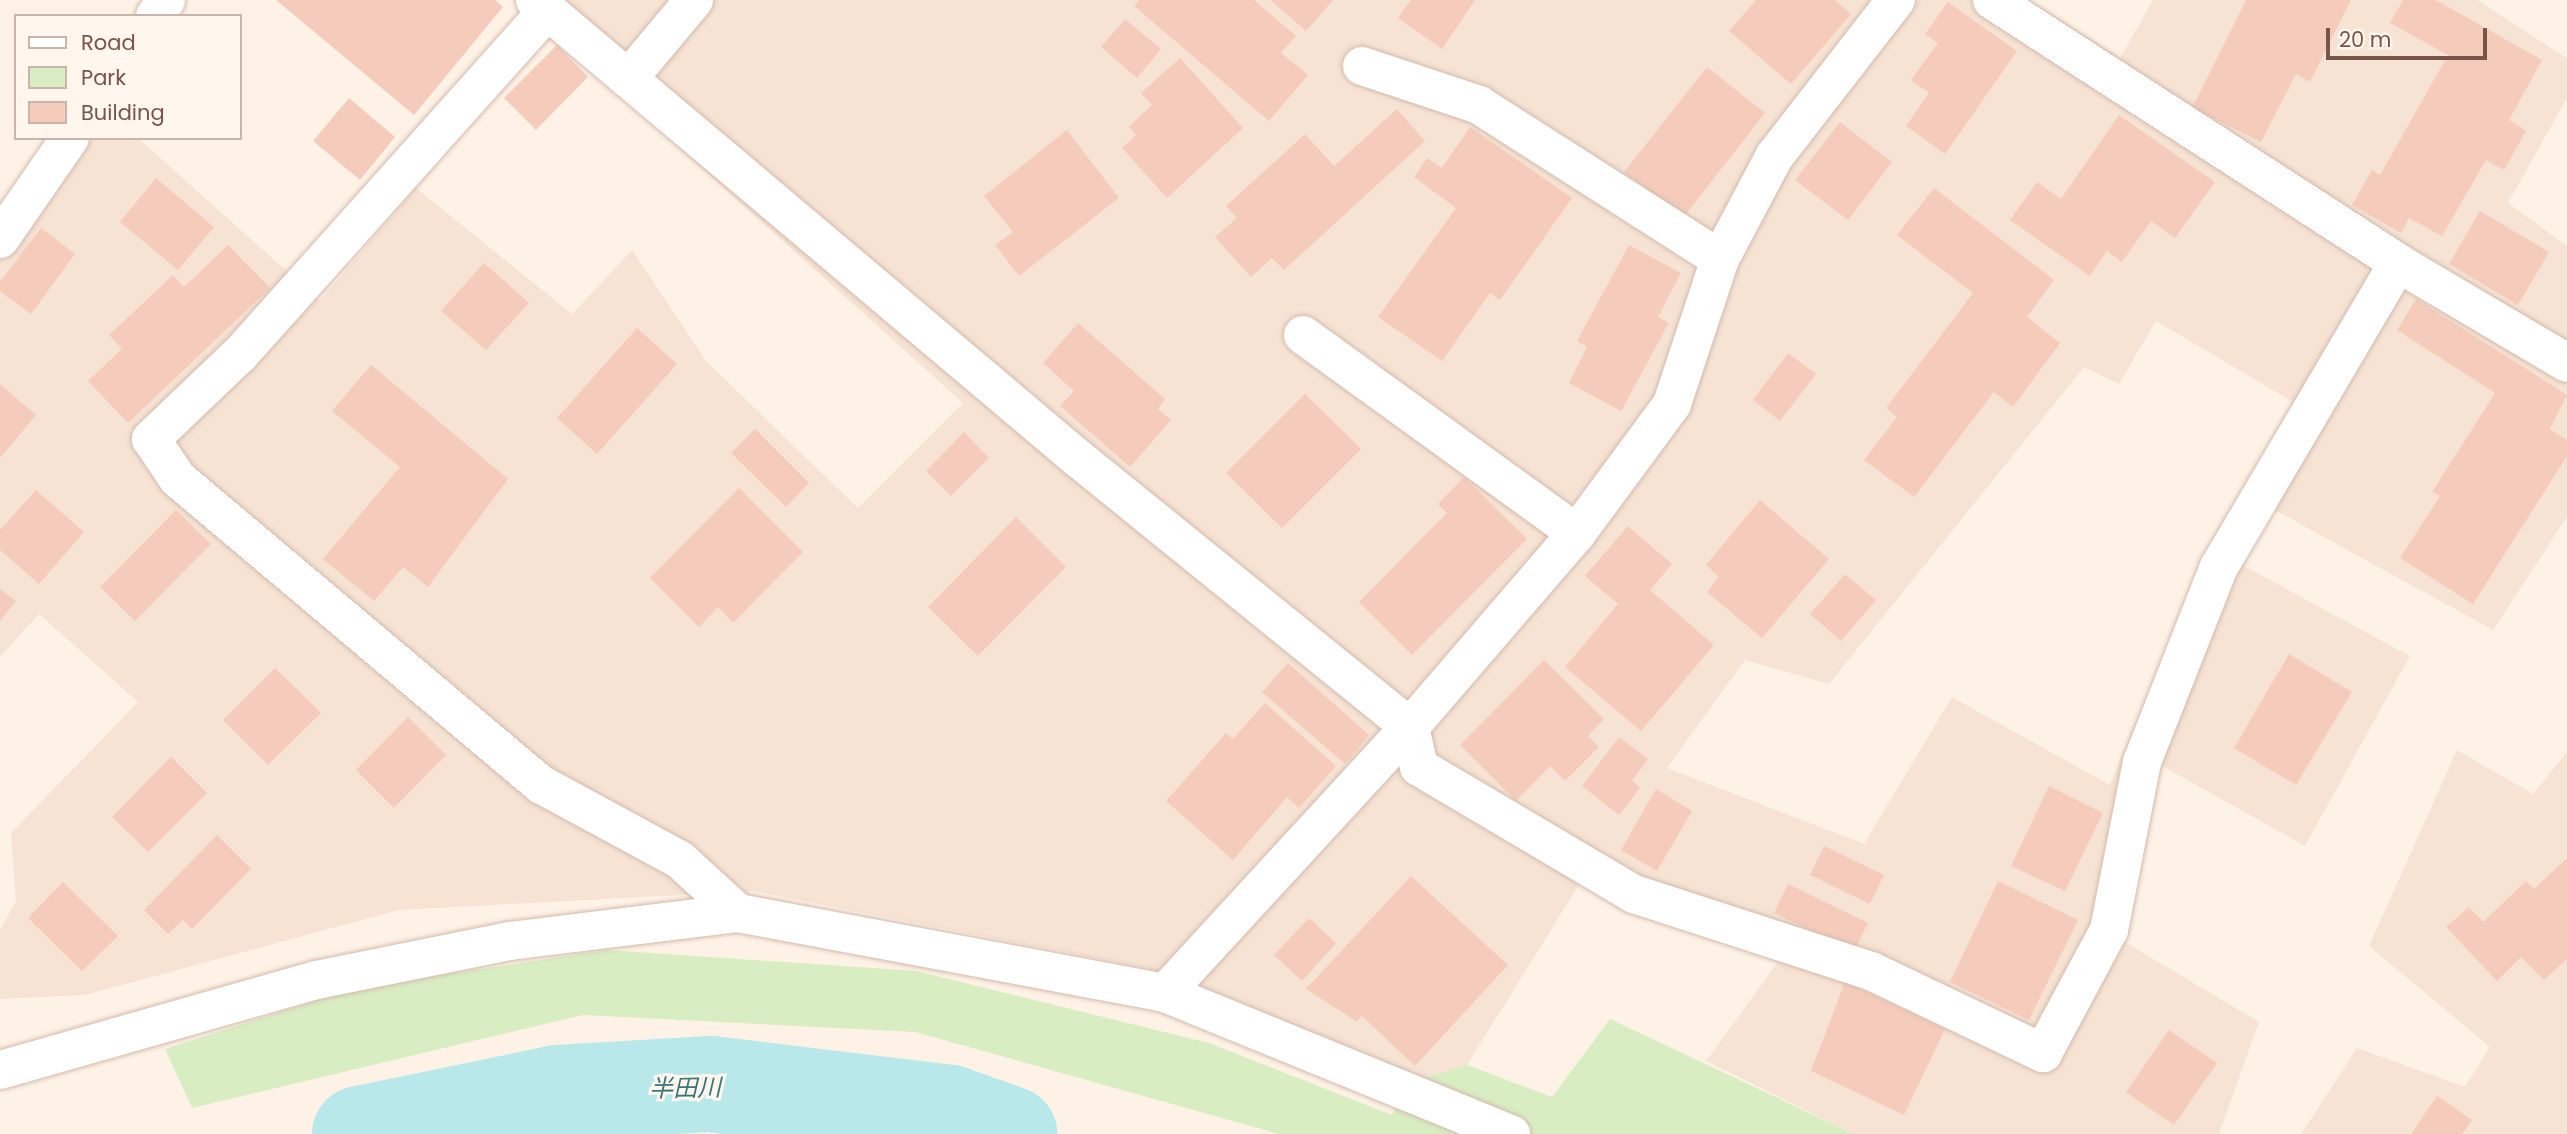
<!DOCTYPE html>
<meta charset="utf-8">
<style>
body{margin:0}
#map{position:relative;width:2567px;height:1134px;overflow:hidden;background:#fef2e6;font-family:Poppins,"Noto Sans JP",sans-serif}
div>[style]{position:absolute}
.residential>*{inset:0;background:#f6e3d3}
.green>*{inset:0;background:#d8edc2}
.river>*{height:96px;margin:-48px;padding:0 48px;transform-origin:48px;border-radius:48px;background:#b8e8e9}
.building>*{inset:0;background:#f5ccbb}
.roads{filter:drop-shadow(0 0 2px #d3baad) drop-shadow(0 0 2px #d3baad)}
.minor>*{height:38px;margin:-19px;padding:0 19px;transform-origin:19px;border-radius:19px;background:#fff}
span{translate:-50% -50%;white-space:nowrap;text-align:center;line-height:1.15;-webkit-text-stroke:6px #fff6ed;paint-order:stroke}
.water-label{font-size:24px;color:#387478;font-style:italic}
.legend{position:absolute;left:14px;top:14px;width:228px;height:126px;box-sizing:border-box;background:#fff6ed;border:2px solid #c9b5ab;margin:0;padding:9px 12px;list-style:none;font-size:21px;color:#795448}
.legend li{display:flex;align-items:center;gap:14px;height:35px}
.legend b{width:35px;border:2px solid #c9b5ab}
.scale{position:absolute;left:2326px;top:28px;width:161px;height:32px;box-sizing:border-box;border:4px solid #795448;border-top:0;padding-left:9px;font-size:21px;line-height:24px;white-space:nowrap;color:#795448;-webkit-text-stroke:5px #fff6ed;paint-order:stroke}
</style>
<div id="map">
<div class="residential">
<i style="clip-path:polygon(515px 0,2029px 0,2120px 58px,2153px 0,2477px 0,2567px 58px,2567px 98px,2508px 203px,2567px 246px,2567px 517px,2493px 630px,2273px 509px,2245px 486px,2293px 402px,2156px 321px,2119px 384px,2084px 367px,1829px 684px,1745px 660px,1667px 768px,1864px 844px,1952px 697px,2110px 785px,2209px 547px,2410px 656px,2305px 846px,2159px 764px,2125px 942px,2259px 1022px,2219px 1134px,1854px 1134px,1706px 1061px,1778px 962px,1582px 880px,1467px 1065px,1407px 1083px,1146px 968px,753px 891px,399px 910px,85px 995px,0 999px,0 930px,16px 901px,11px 833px,138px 702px,39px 614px,0 657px,0 213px,52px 138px,138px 138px,320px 301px,416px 188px,572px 314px,632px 250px,706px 361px,858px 508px,963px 403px)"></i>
<i style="clip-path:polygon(2457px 750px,2533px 794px,2567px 752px,2567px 1134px,2301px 1134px,2357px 1048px,2465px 1087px,2490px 1047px,2369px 946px)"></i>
</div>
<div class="green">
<i style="clip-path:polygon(607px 950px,916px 971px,1209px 1043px,1392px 1115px,1407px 1083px,1467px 1065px,1552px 1097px,1610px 1019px,1854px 1134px,1279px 1134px,915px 1032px,583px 1015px,192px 1108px,165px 1049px,355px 988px)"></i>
</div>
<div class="river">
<i style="left:360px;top:1134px;width:202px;rotate:-11.7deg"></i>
<i style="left:558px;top:1093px;width:153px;rotate:-3.4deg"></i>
<i style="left:711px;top:1084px;width:241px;rotate:6.9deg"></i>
<i style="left:950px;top:1113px;width:63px;rotate:19.6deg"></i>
</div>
<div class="building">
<i style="clip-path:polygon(276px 0,495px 0,503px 7px,414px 115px)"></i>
<i style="clip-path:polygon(1139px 0,1254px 0,1296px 36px,1281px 53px,1308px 75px,1269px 121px,1134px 6px)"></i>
<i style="clip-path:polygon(1270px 0,1333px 0,1306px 31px)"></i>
<i style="clip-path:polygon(1411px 0,1475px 0,1442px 49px,1398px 18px)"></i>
<i style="clip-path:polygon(1756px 0,1835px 0,1851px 14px,1791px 84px,1729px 31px)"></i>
<i style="clip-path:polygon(2246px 0,2351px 0,2310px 82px,2296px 74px,2261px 142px,2192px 108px)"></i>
<i style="clip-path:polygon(2403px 0,2436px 0,2542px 60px,2509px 120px,2526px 131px,2504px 170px,2486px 160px,2442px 236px,2409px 218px,2401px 233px,2352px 205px,2372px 170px,2380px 175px,2448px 55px,2390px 23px)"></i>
<i style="clip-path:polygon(1948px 2px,2017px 51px,1945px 154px,1906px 126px,1929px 93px,1911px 80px,1938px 43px,1925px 34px)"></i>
<i style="clip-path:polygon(1125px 19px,1161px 49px,1137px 78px,1101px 47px)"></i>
<i style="clip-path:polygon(557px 45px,588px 77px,536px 130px,504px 98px)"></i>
<i style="clip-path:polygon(1180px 58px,1243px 128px,1167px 198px,1122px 148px,1136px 135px,1129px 127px,1152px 105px,1141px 93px)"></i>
<i style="clip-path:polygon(1707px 67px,1765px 113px,1683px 218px,1624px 172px)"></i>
<i style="clip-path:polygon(349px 98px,395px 137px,360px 180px,313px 141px)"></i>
<i style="clip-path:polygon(1397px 109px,1425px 141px,1284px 270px,1272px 258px,1251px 277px,1215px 237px,1237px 218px,1226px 206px,1305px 134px,1334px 166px)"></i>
<i style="clip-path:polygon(2119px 115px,2215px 182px,2175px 238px,2151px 221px,2122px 262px,2107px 251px,2090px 276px,2010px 220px,2037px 182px,2061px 199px)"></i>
<i style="clip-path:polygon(1840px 122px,1892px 162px,1848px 220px,1795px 180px)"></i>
<i style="clip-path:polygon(1470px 127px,1572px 198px,1500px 300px,1490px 293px,1442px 361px,1378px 317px,1456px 208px,1414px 177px,1427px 158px,1442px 168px)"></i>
<i style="clip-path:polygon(1067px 130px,1119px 198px,1019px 276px,995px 245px,1013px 232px,984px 196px)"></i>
<i style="clip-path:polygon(156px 178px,214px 227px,178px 270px,120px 222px)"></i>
<i style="clip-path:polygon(1934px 188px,2054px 280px,2027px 317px,2060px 343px,2013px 407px,1994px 392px,1914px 497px,1864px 460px,1897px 417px,1886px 408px,1973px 293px,1897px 235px)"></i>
<i style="clip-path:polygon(2480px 211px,2549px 252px,2518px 305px,2449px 264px)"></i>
<i style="clip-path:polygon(41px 228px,75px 254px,31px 314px,0 291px,0 282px)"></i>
<i style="clip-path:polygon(228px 245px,270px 288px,128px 423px,88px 381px,122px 349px,109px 335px,173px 275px,184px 287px)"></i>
<i style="clip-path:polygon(1629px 245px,1681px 273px,1658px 317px,1669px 323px,1621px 411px,1569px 383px,1587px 347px,1577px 341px)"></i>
<i style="clip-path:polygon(484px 263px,529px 303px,486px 350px,441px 311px)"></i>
<i style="clip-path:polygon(2416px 299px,2567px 395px,2550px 429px,2567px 440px,2567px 456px,2473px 604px,2400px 558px,2440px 496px,2432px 492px,2495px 393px,2397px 330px)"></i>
<i style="clip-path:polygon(1078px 323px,1165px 399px,1158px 409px,1171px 420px,1130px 467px,1060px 406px,1074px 391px,1043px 363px)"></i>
<i style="clip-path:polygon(637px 328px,677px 364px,597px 454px,557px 418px)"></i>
<i style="clip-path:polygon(1788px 353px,1816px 374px,1780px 421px,1753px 400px)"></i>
<i style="clip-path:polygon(371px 365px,508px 479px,428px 587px,403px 567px,374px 601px,323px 559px,400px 467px,332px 411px)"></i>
<i style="clip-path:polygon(0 384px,36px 415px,0 458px)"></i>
<i style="clip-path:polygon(1305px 394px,1361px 449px,1282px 528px,1226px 473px)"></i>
<i style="clip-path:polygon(755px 429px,809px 483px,786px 507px,731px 453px)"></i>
<i style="clip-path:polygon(964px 432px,989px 458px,951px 496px,926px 471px)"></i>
<i style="clip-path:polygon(1464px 477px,1527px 539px,1412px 655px,1359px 602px,1447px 513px,1438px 504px)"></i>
<i style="clip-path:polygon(739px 488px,803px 552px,733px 623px,718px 607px,699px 627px,650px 578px)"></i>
<i style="clip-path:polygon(36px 490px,84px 532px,39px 584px,0 550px,0 530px)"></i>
<i style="clip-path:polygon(1760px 500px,1829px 559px,1762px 638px,1707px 592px,1719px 577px,1706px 565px)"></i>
<i style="clip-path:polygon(176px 510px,211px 544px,135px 621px,100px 587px)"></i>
<i style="clip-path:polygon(1016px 517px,1066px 567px,978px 656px,928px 607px)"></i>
<i style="clip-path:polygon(1628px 526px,1672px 564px,1650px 590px,1714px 645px,1641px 731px,1565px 667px,1618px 604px,1585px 576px)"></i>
<i style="clip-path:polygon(1845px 574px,1876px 600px,1841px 641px,1810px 614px)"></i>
<i style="clip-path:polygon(0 589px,16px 601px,0 621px)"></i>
<i style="clip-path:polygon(2289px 654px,2352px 692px,2296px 785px,2234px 748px)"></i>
<i style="clip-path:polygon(1544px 660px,1604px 719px,1588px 736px,1599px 747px,1565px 781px,1550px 766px,1516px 801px,1460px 745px)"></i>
<i style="clip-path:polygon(1288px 663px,1369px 735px,1345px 764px,1262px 692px)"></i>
<i style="clip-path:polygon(275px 668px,321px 713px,268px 765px,223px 720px)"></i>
<i style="clip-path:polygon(1265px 703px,1336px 766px,1299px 808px,1287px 797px,1233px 860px,1166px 801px,1226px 733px,1233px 739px)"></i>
<i style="clip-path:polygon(408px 717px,446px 755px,394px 808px,356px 770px)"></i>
<i style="clip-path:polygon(1619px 737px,1648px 759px,1632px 781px,1640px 788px,1619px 815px,1582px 786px)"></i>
<i style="clip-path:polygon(171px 757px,207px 793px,148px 852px,112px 817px)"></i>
<i style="clip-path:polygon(2049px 786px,2103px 813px,2065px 891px,2011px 866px)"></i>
<i style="clip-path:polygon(1656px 789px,1692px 811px,1657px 871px,1621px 850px)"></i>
<i style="clip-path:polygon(217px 835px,251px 869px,192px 929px,183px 920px,168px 934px,144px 910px)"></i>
<i style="clip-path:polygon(1824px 846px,1884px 875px,1870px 904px,1810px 875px)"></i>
<i style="clip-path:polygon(2567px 858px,2567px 959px,2544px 980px,2521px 957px,2497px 981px,2446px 927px,2469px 907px,2483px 922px,2526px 881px,2534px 889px)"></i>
<i style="clip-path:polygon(1411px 876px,1508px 965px,1415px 1066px,1362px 1016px,1356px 1021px,1306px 989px)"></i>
<i style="clip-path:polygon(1998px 881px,2078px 920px,2029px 1020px,1950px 982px)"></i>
<i style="clip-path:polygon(63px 882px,118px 936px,82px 971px,28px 918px)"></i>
<i style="clip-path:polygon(1788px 884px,1868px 923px,1854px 951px,1774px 913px)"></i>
<i style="clip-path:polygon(1309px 918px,1336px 943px,1302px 981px,1274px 955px)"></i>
<i style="clip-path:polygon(1845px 982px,1945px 1029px,1904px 1115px,1811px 1071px)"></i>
<i style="clip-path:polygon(2169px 1030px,2217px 1063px,2174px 1125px,2126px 1092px)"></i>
<i style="clip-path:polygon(2437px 1096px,2472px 1120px,2462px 1134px,2411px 1134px)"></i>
</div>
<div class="roads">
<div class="minor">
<i style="left:535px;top:0;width:713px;rotate:40.17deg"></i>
<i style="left:1080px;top:460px;width:424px;rotate:39deg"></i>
<i style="left:1410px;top:727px;width:41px;rotate:77.3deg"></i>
<i style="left:1419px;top:767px;width:250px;rotate:30.6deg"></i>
<i style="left:1634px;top:894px;width:249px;rotate:18deg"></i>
<i style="left:1871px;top:971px;width:191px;rotate:25.5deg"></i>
<i style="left:2043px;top:1053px;width:140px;rotate:-61.8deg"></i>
<i style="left:2109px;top:930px;width:171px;rotate:-78.9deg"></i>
<i style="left:2142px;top:762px;width:210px;rotate:-68.5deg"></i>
<i style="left:2219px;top:567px;width:353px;rotate:-59.5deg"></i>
<i style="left:1992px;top:0;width:484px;rotate:32.9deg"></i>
<i style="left:2398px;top:263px;width:196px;rotate:30.6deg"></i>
<i style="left:547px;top:11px;width:462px;rotate:131.8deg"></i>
<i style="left:239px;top:355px;width:122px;rotate:136.3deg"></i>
<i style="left:151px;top:439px;width:48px;rotate:56deg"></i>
<i style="left:178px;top:479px;width:476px;rotate:40.1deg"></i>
<i style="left:542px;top:785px;width:157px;rotate:28.5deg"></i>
<i style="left:680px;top:860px;width:79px;rotate:42.4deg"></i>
<i style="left:155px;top:16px;width:19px;rotate:-55deg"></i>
<i style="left:1362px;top:66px;width:123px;rotate:18.4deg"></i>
<i style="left:1479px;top:105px;width:286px;rotate:32.6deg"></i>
<i style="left:628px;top:79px;width:103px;rotate:-50.1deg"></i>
<i style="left:0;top:239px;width:123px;rotate:-55.3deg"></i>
<i style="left:1303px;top:335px;width:338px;rotate:35.9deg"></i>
<i style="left:1165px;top:993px;width:362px;rotate:-47.4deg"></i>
<i style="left:1410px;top:727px;width:256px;rotate:-49.3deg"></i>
<i style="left:1577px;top:533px;width:160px;rotate:-53.6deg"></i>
<i style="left:1672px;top:404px;width:153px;rotate:-71.7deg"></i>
<i style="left:1720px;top:259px;width:115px;rotate:-62.1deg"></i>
<i style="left:1774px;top:157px;width:199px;rotate:-52.2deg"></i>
<i style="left:0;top:1070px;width:329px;rotate:-15.9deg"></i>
<i style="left:316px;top:980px;width:198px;rotate:-11.4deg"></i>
<i style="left:510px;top:941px;width:230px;rotate:-7deg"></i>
<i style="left:738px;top:913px;width:434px;rotate:10.6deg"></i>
<i style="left:1165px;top:993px;width:374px;rotate:22.2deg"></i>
</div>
</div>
<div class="water-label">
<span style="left:685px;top:1088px;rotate:-1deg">半田川</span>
</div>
<ul class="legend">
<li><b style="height:9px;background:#fff"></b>Road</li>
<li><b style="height:19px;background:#d8edc2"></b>Park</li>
<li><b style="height:19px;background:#f5ccbb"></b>Building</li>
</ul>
<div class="scale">20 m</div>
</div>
